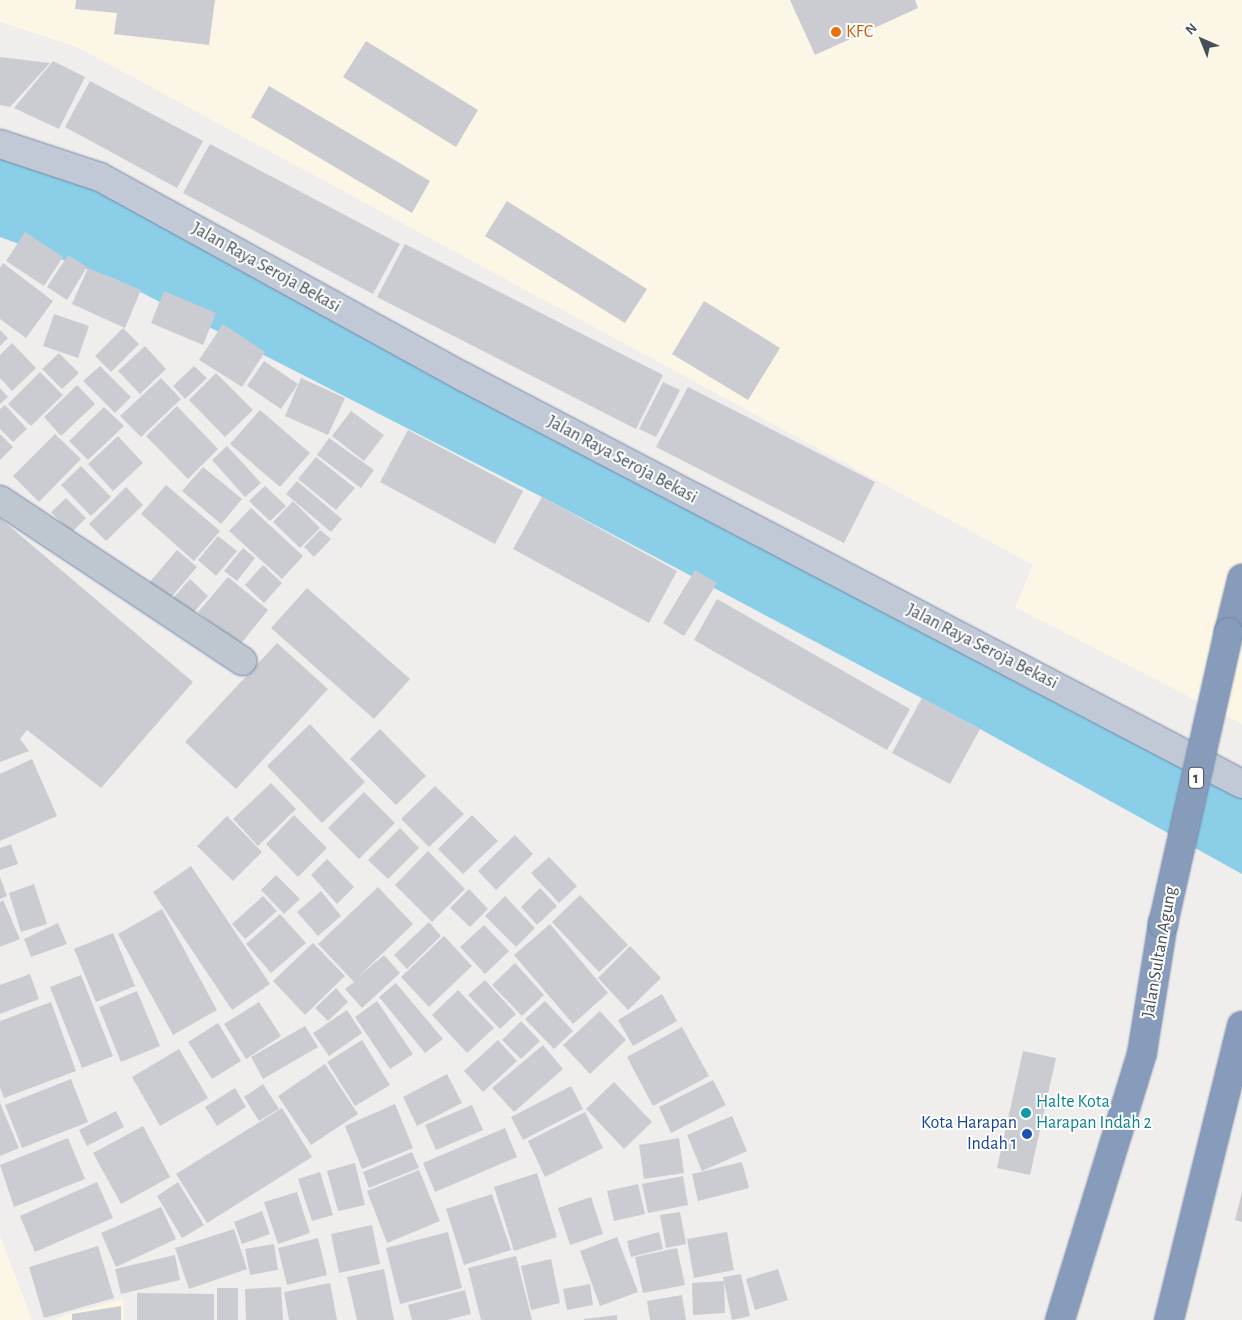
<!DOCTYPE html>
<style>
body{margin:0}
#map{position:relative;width:1242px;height:1320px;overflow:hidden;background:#f0eded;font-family:"Alegreya Sans",sans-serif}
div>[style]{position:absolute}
.commercial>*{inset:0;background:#fbf6e6}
.water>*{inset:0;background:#8bcee7}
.building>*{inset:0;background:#caccd2}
.roads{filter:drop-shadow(0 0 1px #7287a6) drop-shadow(0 0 1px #7287a6)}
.street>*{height:28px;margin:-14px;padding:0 14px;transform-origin:14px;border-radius:14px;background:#bec6cf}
.secondary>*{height:28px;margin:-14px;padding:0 14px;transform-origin:14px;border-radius:14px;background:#c0c9d5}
.highway>*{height:28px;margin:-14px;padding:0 14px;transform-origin:14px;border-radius:14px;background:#879cba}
.bridges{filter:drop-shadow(0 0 1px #7287a6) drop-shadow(0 0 1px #7287a6)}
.highway-bridge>*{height:28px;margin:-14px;padding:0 14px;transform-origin:14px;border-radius:14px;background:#879cba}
.dots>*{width:14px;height:14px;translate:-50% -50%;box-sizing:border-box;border:2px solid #fff;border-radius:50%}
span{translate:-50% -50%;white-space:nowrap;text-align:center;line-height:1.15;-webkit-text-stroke:4px #fff;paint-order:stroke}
.shield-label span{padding:1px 4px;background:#fff;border:1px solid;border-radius:4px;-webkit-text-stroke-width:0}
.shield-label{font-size:16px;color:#464f59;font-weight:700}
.food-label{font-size:18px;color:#c56008}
.left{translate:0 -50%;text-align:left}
.street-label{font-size:18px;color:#464f59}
.culture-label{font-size:18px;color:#0d838f}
.transit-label{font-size:18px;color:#164399}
.right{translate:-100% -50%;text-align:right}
.north{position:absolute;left:1177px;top:15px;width:50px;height:50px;-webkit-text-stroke:4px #fff;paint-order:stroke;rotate:316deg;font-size:14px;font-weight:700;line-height:20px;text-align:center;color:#464f59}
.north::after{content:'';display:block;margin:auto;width:18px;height:22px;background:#464f59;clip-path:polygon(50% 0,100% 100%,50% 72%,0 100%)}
</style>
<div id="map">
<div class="commercial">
<i style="clip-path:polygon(0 0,1242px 0,1242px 724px,1015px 607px,1033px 565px,79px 48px,0 22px)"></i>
<i style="clip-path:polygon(0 1236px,32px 1320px,0 1320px)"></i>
<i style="clip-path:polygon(123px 1299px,124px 1320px,55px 1320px,67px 1314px)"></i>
</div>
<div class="water">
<i style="clip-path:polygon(0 144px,100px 177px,1242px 784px,1242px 874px,980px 729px,542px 497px,115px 279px,0 237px)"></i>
</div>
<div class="building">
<i style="clip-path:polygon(76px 0,215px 0,209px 45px,114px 34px,117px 13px,75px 9px)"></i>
<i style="clip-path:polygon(790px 0,915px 0,918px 8px,815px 55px)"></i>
<i style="clip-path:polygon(366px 41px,478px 110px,456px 147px,343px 77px)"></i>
<i style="clip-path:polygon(0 57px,50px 63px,10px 107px,0 105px)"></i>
<i style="clip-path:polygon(53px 61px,85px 77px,59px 129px,14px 108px)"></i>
<i style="clip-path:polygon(90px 81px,203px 141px,177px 188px,65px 127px)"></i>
<i style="clip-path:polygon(269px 86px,430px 181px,412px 213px,251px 117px)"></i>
<i style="clip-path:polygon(210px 144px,400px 244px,373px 294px,183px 193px)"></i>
<i style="clip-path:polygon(507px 201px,647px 289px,625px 323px,485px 236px)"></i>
<i style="clip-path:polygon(25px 232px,63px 257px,44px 286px,6px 261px)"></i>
<i style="clip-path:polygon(405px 244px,663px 375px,636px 429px,377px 297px)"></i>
<i style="clip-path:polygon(68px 255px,87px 267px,67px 300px,47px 287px)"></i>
<i style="clip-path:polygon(3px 263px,53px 301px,26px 338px,0 319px,0 268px)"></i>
<i style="clip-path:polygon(88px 268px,141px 290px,125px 328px,72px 304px)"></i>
<i style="clip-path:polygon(164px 291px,216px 313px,203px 345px,151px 323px)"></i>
<i style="clip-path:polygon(704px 301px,780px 348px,748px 400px,672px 354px)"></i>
<i style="clip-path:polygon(54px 314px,89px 326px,78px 358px,43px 346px)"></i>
<i style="clip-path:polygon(223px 324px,265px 352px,242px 387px,199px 360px)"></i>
<i style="clip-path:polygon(123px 328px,139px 344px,111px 372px,95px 356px)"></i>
<i style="clip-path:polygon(0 330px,8px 338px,0 346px)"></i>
<i style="clip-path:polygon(12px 343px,36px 368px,12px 391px,0 378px,0 355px)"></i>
<i style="clip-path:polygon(145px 346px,166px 369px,140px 394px,118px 371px)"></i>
<i style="clip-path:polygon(59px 353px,79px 373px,62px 389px,42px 369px)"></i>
<i style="clip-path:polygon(264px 361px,298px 384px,281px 409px,247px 386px)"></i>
<i style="clip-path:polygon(100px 366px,131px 397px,115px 413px,83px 381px)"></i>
<i style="clip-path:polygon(194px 366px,207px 378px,185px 399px,173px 386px)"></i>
<i style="clip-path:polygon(40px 372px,63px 395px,31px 426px,8px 404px)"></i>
<i style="clip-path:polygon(216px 373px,253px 410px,225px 437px,189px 400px)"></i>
<i style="clip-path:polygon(161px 378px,181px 399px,141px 437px,120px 416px)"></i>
<i style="clip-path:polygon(301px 378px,345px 398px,328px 435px,285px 416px)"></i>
<i style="clip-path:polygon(663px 382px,680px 390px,656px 437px,639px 429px)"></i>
<i style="clip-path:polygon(77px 385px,95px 404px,61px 436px,44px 417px)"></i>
<i style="clip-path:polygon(688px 387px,875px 482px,844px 543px,656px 447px)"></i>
<i style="clip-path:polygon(0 388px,8px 397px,0 404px)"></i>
<i style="clip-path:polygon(5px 405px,27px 429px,13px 442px,0 429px,0 409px)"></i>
<i style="clip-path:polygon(177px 406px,218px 449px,188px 479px,146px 436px)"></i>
<i style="clip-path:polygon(104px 407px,124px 426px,88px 460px,69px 441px)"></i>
<i style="clip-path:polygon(260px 410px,310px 453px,280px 487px,230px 444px)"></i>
<i style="clip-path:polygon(351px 411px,384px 435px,364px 461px,332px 436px)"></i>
<i style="clip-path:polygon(408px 430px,523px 491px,495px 544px,380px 482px)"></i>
<i style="clip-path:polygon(0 434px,13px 447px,0 460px)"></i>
<i style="clip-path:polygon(55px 434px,81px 459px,39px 502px,13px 476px)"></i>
<i style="clip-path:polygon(118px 436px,143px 463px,113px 491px,88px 464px)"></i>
<i style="clip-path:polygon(329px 438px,374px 470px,361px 488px,317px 455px)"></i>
<i style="clip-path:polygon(227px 446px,261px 483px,245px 497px,212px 460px)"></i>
<i style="clip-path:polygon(316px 457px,355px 488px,336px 510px,298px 479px)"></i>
<i style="clip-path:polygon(81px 466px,111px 497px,91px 516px,61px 485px)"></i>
<i style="clip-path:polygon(203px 467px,242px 499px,221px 524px,182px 491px)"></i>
<i style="clip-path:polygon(297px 481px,342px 519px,331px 532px,286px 494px)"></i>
<i style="clip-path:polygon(166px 485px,220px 531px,194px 561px,141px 514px)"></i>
<i style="clip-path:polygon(265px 486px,286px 506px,270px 521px,249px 501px)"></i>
<i style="clip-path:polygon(126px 487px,143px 505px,106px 541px,89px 524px)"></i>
<i style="clip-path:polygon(542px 497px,677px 571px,649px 623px,513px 549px)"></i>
<i style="clip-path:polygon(66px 498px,86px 518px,71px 533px,51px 512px)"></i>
<i style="clip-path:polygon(293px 501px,320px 528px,300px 548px,273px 522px)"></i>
<i style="clip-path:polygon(251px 508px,303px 556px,282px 579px,229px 531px)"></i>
<i style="clip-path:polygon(0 518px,193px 682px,101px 788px,27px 730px,20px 739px,29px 751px,0 762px)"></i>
<i style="clip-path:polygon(320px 530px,331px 539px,314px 557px,304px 547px)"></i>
<i style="clip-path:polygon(218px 536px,237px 551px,216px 576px,198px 560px)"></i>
<i style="clip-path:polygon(243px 548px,255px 558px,237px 581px,224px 571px)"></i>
<i style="clip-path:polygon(177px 550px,197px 567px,168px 601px,148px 584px)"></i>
<i style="clip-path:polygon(263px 565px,282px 583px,264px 603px,245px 585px)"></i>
<i style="clip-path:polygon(695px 570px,717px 583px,684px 636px,663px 623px)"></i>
<i style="clip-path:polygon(228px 577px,268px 610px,239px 646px,198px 612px)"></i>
<i style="clip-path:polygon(190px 579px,208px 596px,185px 622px,166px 606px)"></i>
<i style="clip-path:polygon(307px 588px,410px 679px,374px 719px,271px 628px)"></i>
<i style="clip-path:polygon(717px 599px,910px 709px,887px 750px,694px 640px)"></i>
<i style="clip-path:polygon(277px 643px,328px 689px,236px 789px,185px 742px)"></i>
<i style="clip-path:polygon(922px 698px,980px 729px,950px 784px,892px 753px)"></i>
<i style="clip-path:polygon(310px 724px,365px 782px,322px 823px,267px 766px)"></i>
<i style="clip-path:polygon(380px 729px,426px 776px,396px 805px,350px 759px)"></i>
<i style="clip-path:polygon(32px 759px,57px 816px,0 841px,0 774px)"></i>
<i style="clip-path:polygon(271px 783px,296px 809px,258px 846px,233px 819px)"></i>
<i style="clip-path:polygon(435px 786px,464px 814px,429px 847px,401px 819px)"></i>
<i style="clip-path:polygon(364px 792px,395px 823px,359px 859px,328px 828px)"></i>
<i style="clip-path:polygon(294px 815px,327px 848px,298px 877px,266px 844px)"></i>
<i style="clip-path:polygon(472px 815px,498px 841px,463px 874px,438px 849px)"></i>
<i style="clip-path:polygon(227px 816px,262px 852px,233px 881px,197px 846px)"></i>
<i style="clip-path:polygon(400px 828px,419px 848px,388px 879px,368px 860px)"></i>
<i style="clip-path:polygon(515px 835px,533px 854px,496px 890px,478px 871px)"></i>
<i style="clip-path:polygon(11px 844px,18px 864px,0 870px,0 848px)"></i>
<i style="clip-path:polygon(428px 851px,465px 889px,432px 922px,395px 885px)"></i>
<i style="clip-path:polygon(549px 857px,577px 886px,559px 903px,531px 873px)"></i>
<i style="clip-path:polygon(327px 859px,354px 887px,337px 904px,311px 875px)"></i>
<i style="clip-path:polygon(191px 866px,270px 984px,232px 1010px,153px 892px)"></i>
<i style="clip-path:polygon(276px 875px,300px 899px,284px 914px,261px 890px)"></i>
<i style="clip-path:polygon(0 877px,7px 896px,0 899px)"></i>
<i style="clip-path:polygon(34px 884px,47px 924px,21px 932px,9px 893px)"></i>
<i style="clip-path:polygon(378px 887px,413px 924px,357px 978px,384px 955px,400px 973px,362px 1008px,345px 989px,354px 982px,318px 944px)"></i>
<i style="clip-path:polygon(540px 888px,557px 906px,537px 925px,521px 907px)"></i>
<i style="clip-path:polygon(469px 889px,488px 909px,470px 927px,450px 908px)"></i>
<i style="clip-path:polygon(321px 891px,341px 916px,318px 936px,297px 912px)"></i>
<i style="clip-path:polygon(580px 895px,628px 945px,599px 972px,552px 922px)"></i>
<i style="clip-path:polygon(263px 896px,277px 911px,245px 939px,232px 924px)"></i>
<i style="clip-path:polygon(505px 896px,535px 928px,516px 947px,485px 916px)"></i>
<i style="clip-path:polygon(3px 900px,20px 939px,0 947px,0 902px)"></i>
<i style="clip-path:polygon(162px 909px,217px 1010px,173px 1035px,118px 934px)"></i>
<i style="clip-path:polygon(280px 914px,306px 943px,271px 973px,246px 944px)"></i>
<i style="clip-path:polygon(429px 922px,441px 936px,407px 969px,394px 955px)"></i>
<i style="clip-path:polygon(58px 923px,67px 944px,31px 957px,24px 939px)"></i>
<i style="clip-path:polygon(550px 924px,608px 993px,573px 1024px,514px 955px)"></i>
<i style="clip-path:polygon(484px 925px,509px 951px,485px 974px,460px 947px)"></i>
<i style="clip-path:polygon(113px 933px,135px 986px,96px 1002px,74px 949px)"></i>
<i style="clip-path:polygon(444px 936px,472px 966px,429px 1007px,401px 977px)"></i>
<i style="clip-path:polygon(313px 943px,345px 976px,305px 1015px,273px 981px)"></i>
<i style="clip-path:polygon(630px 946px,661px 978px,628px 1010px,598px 978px)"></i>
<i style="clip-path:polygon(515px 963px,544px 995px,522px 1016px,492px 985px)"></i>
<i style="clip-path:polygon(30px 974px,39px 999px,0 1014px,0 985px)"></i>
<i style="clip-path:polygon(81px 975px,113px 1056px,82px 1068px,50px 987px)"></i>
<i style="clip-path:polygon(485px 980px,516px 1014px,500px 1029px,468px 995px)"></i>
<i style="clip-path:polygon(396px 983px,443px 1039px,425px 1053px,379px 997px)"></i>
<i style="clip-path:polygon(336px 988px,348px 1002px,328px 1021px,315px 1008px)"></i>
<i style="clip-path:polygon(458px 990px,494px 1028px,467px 1053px,432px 1015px)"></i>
<i style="clip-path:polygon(137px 991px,160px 1046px,121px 1062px,99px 1007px)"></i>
<i style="clip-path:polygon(662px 994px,677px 1021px,633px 1046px,618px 1020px)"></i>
<i style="clip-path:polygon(377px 1001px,413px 1054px,390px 1069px,355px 1017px)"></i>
<i style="clip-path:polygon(545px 1001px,573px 1031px,554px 1049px,525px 1019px)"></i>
<i style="clip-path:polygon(51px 1002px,76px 1071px,4px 1098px,0 1088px,0 1021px)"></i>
<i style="clip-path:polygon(259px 1002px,281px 1036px,246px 1059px,224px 1024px)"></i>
<i style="clip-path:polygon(347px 1010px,362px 1033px,329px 1056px,313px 1033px)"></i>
<i style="clip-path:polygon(600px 1011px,626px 1040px,590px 1074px,563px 1045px)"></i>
<i style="clip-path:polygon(521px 1021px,540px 1041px,521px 1059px,502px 1040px)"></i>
<i style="clip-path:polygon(218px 1023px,241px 1061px,212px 1079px,188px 1042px)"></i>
<i style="clip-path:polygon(305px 1026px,318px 1047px,263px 1079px,251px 1057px)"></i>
<i style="clip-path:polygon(682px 1027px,709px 1076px,653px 1106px,627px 1057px)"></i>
<i style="clip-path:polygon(362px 1040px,390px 1085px,355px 1106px,327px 1062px)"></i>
<i style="clip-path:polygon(498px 1040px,517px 1061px,483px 1092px,464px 1071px)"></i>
<i style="clip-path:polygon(543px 1045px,563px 1069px,514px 1112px,492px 1088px)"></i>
<i style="clip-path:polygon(179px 1049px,208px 1098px,160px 1126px,132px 1077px)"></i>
<i style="clip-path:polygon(1023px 1051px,1056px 1058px,1030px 1175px,997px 1168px)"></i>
<i style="clip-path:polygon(325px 1064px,358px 1114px,311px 1145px,278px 1096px)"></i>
<i style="clip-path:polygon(447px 1074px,462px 1103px,417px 1126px,403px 1097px)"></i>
<i style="clip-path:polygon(71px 1079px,88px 1122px,22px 1148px,5px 1105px)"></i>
<i style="clip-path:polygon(713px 1080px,726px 1105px,671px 1133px,659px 1107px)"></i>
<i style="clip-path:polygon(614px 1082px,652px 1122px,624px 1149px,586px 1109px)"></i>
<i style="clip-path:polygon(263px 1084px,279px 1109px,259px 1121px,244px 1097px)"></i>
<i style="clip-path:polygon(571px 1086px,583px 1109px,523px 1140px,511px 1117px)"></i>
<i style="clip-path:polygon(235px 1088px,246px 1107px,217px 1126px,205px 1107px)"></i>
<i style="clip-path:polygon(0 1103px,19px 1148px,0 1156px)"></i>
<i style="clip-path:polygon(395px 1104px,413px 1148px,362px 1169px,345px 1126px)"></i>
<i style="clip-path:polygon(472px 1105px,483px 1130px,436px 1150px,425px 1125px)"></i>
<i style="clip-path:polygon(282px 1108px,312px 1157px,207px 1223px,176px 1174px)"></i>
<i style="clip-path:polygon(116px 1111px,124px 1127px,87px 1146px,79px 1130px)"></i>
<i style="clip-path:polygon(585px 1112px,603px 1148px,545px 1177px,528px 1141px)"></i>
<i style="clip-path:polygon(732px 1116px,747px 1151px,702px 1171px,687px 1135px)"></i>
<i style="clip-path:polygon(143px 1126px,170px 1177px,121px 1204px,93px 1153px)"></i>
<i style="clip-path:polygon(505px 1128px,517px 1157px,435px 1192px,423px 1163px)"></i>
<i style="clip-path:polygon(68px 1138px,85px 1179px,14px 1207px,0 1165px)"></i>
<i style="clip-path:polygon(679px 1138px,684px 1173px,644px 1179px,639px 1145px)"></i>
<i style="clip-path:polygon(412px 1152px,419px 1168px,369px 1188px,363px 1172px)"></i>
<i style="clip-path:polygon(742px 1162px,749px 1188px,698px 1201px,692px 1174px)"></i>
<i style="clip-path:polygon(355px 1163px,365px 1205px,338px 1211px,327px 1171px)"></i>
<i style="clip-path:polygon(419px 1170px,440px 1221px,387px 1243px,367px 1191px)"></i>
<i style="clip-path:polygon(320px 1172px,333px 1215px,312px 1221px,298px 1179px)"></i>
<i style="clip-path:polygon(537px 1173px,557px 1237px,514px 1251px,494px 1187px)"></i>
<i style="clip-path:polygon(683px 1176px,688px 1205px,648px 1213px,642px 1184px)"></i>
<i style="clip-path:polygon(97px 1182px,113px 1218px,35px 1252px,20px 1216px)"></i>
<i style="clip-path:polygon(178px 1182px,204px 1225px,182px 1238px,157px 1196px)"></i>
<i style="clip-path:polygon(638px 1184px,645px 1214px,614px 1221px,607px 1191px)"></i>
<i style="clip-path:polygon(297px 1192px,310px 1233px,278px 1244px,264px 1202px)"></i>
<i style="clip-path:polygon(1242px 1192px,1242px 1222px,1235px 1220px)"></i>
<i style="clip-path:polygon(492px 1194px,511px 1250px,464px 1265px,446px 1209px)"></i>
<i style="clip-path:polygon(591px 1197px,603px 1234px,570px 1245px,558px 1208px)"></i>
<i style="clip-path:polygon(161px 1207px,176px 1239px,116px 1267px,101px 1233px)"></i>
<i style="clip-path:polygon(262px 1211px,270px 1234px,242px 1244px,234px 1222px)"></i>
<i style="clip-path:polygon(680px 1212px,686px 1244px,666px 1248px,660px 1215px)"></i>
<i style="clip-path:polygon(372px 1225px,380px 1264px,339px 1273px,331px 1234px)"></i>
<i style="clip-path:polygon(234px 1229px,247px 1269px,189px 1289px,175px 1248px)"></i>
<i style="clip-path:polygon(448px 1232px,462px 1288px,400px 1304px,386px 1248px)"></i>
<i style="clip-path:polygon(659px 1232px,663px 1249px,631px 1257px,627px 1241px)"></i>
<i style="clip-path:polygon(727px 1232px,734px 1270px,694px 1278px,687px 1239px)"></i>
<i style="clip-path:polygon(617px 1237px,638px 1292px,600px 1306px,580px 1251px)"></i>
<i style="clip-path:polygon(318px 1238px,327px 1275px,287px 1285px,278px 1248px)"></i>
<i style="clip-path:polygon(274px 1244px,278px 1270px,250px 1275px,245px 1249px)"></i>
<i style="clip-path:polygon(98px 1246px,114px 1298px,44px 1318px,29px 1267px)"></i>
<i style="clip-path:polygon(677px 1248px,685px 1285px,643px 1293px,635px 1257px)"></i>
<i style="clip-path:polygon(175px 1255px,180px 1280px,121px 1294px,115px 1269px)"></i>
<i style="clip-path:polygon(516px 1256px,532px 1320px,481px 1320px,468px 1268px)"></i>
<i style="clip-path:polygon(551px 1259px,560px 1303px,531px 1310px,521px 1266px)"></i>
<i style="clip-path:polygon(384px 1269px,394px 1320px,357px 1320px,347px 1277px)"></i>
<i style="clip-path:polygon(778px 1269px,788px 1300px,755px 1310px,746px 1279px)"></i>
<i style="clip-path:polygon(741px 1274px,750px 1316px,732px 1320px,723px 1277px)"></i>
<i style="clip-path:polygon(724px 1281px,725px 1313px,693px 1315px,692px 1283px)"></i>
<i style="clip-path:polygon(330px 1283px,337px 1320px,289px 1320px,284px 1292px)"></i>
<i style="clip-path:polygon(590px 1284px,593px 1305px,567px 1310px,563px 1289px)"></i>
<i style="clip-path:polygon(281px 1287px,283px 1320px,246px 1320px,245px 1289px)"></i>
<i style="clip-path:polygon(217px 1288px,238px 1288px,238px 1320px,217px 1320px)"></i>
<i style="clip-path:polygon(465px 1290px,471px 1314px,447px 1320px,412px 1320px,408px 1305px)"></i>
<i style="clip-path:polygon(137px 1293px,214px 1294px,214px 1320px,137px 1320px)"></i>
<i style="clip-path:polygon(682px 1295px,686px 1320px,650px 1320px,647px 1301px)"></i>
<i style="clip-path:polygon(121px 1306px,121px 1320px,72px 1320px,72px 1314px)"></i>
<i style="clip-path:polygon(617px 1315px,617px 1320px,584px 1320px,584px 1319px)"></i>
</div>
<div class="roads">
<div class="street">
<i style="left:0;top:500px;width:291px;rotate:33.6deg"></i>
</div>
<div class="secondary">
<i style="left:0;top:144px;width:105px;rotate:18.3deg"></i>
<i style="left:100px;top:177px;width:413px;rotate:28.8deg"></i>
<i style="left:462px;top:376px;width:880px;rotate:27.61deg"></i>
</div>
<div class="highway">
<i style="left:1229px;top:632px;width:55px;rotate:-76.2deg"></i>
<i style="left:1060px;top:1320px;width:279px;rotate:-72.9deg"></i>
<i style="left:1142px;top:1053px;width:131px;rotate:-80.8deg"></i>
<i style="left:1169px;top:1320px;width:303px;rotate:-76.1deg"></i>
</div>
</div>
<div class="bridges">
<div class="highway-bridge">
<i style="left:1163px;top:924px;width:299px;rotate:-77.3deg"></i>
</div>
</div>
<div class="dots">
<i style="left:836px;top:32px;background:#e8710a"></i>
<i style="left:1026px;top:1113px;background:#0f9aa8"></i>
<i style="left:1027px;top:1134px;background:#1a4fb4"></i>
</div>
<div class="shield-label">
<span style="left:1196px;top:778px">1</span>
</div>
<div class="food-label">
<span class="left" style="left:846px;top:32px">KFC</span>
</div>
<div class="street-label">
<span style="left:266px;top:268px;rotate:29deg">Jalan Raya Seroja Bekasi</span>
<span style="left:622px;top:460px;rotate:28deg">Jalan Raya Seroja Bekasi</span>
<span style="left:982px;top:647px;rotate:27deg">Jalan Raya Seroja Bekasi</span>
<span style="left:1160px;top:952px;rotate:-80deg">Jalan Sultan Agung</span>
</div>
<div class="culture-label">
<span class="left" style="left:1036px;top:1113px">Halte Kota<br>Harapan Indah 2</span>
</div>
<div class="transit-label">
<span class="right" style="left:1017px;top:1134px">Kota Harapan<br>Indah 1</span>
</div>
<div class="north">N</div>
</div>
